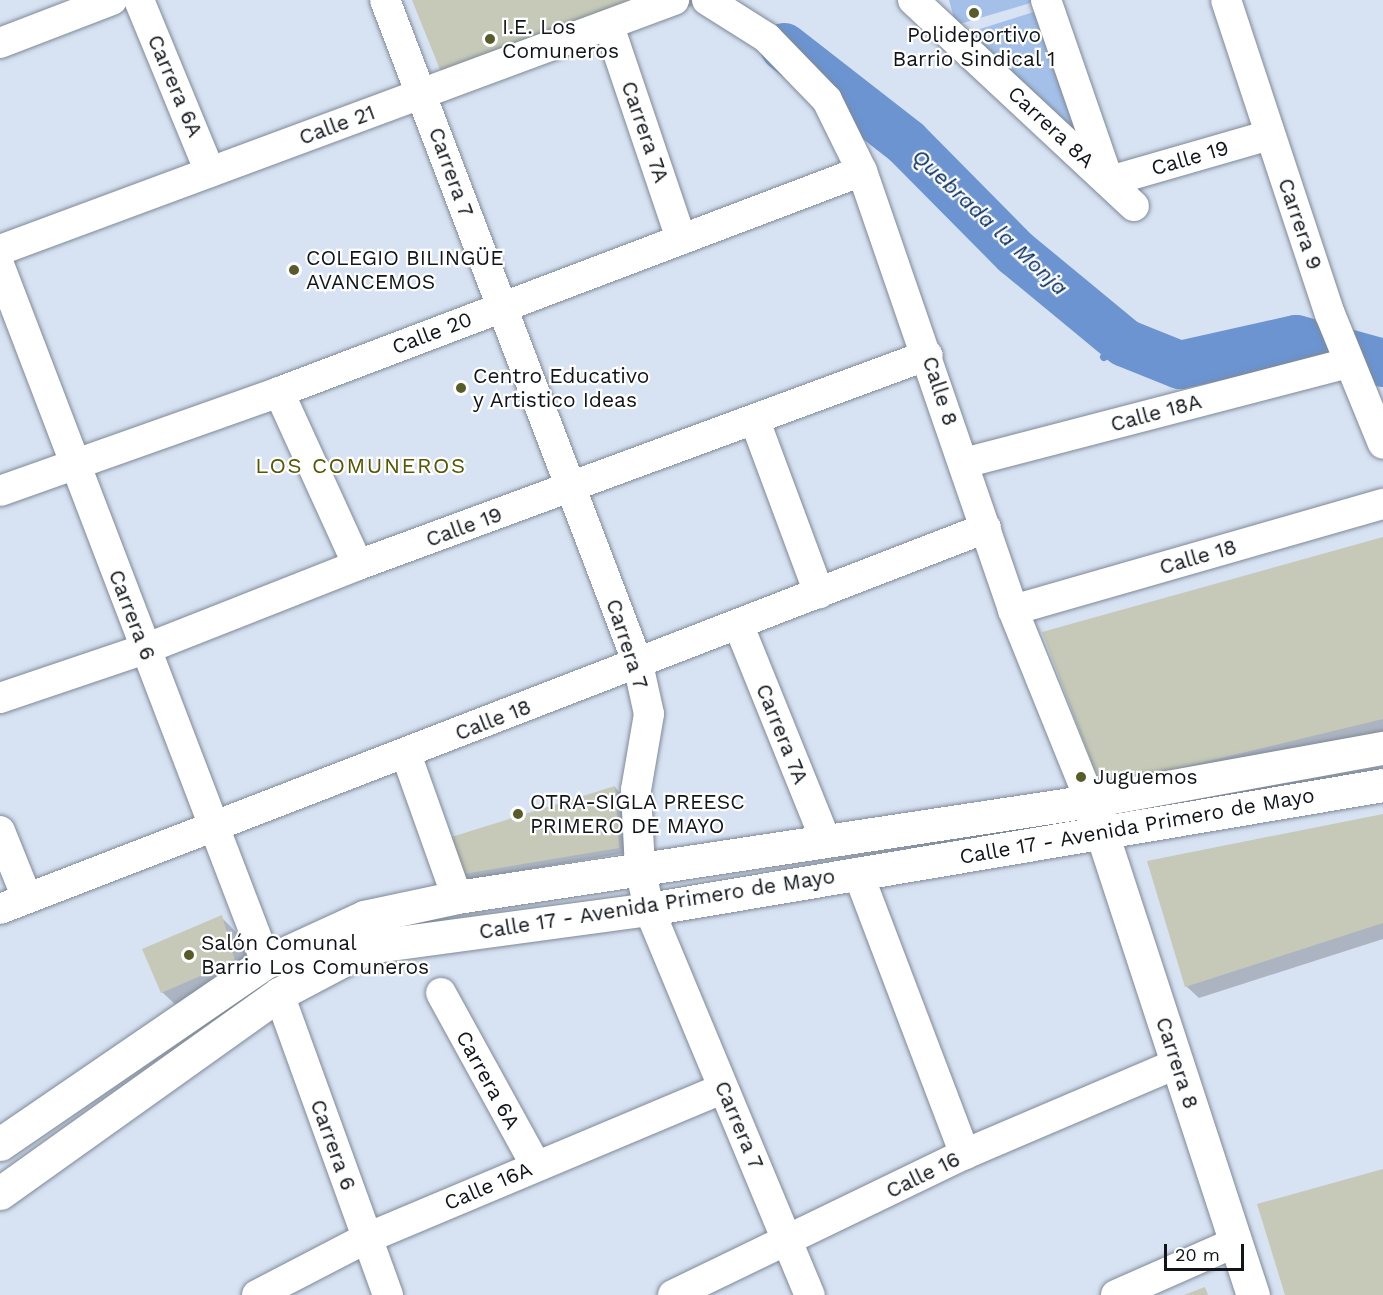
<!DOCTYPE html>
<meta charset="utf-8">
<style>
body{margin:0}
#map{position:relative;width:1383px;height:1295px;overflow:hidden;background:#d7e2f2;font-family:"Work Sans",sans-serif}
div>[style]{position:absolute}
.green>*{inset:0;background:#a4c0e9}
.shadow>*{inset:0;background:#0003}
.stream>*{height:8px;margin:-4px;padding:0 4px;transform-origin:4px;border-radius:4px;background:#6b94d1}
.river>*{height:48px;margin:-24px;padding:0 24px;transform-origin:24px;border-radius:24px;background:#6b94d1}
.building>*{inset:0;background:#c6c9b7}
.roads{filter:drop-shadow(0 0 2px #7f8998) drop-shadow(0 0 2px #7f8998)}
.minor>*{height:30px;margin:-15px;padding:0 15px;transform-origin:15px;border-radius:15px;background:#fff}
.major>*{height:33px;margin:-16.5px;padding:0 16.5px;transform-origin:16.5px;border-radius:16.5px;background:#fff}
.dots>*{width:16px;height:16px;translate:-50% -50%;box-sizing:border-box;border:3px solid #fff;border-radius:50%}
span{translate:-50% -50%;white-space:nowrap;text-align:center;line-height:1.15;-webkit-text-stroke:4.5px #fff;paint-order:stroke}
.poi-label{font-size:21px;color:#11151a}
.left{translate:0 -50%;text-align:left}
.street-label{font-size:21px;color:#11151a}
.water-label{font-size:22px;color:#072e65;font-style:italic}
.neighbourhood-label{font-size:22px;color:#545900;letter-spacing:1.5px}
.scale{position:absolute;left:1164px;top:1244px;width:80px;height:27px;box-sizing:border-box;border:3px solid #11151a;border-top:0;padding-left:8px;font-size:18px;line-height:21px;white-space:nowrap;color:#11151a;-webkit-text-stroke:4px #fff;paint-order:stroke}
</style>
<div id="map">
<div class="green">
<i style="clip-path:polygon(949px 0,1034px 0,1034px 2px,956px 25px)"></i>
<i style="clip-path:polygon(1037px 11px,1078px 136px,967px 33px)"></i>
</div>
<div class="shadow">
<i style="clip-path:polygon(413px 0,708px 0,457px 89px)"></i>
<i style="clip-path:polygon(1383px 539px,1383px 734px,1115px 798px)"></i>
<i style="clip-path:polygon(615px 787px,620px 793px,625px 853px,465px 880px,447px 840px)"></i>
<i style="clip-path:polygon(1383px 816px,1383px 939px,1199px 998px,1186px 986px)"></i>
<i style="clip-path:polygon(221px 917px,240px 936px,253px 979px,181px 1010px,162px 992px)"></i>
</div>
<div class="stream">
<i style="left:1104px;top:357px;width:25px;rotate:-34deg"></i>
</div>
<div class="river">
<i style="left:784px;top:47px;width:155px;rotate:37.9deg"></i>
<i style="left:906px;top:142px;width:156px;rotate:45.3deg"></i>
<i style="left:1016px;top:253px;width:141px;rotate:39.5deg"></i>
<i style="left:1125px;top:343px;width:59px;rotate:21.8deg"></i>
<i style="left:1180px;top:365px;width:119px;rotate:-12.6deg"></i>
<i style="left:1296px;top:339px;width:90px;rotate:15.4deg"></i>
</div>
<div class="building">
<i style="clip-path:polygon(412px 0,660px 0,443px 77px)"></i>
<i style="clip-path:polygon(1383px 537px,1383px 719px,1101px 787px,1042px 632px)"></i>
<i style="clip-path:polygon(615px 786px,619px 848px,458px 875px,445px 839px)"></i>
<i style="clip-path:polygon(1383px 814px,1383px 923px,1185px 987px,1147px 861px)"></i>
<i style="clip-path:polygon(222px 915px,235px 961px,161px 993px,142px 949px)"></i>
<i style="clip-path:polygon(1383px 1169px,1383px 1295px,1285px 1295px,1257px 1204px)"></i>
<i style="clip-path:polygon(1205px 1287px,1208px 1295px,1184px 1295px)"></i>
</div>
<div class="roads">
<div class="minor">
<i style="left:139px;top:0;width:186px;rotate:67.6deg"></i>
<i style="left:385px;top:0;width:711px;rotate:69.14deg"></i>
<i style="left:638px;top:664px;width:51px;rotate:77.6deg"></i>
<i style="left:649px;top:714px;width:77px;rotate:99.7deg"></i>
<i style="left:636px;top:790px;width:78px;rotate:87.1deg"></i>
<i style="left:640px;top:868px;width:42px;rotate:77.6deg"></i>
<i style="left:649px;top:909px;width:418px;rotate:67.4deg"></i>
<i style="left:707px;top:0;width:71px;rotate:32.3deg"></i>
<i style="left:767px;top:38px;width:86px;rotate:45.9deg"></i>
<i style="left:827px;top:100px;width:79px;rotate:63.8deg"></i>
<i style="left:862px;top:171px;width:464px;rotate:71deg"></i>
<i style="left:1013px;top:610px;width:206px;rotate:68deg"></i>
<i style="left:913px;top:0;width:302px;rotate:43deg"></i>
<i style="left:1046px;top:0;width:183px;rotate:70.9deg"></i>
<i style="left:1226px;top:0;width:331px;rotate:71.7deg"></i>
<i style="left:1330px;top:314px;width:140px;rotate:67.8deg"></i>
<i style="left:609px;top:26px;width:225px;rotate:71.3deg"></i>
<i style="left:0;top:43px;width:120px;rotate:-21deg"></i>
<i style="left:1110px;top:181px;width:166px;rotate:-16.1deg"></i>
<i style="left:0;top:250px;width:719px;rotate:-20.35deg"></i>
<i style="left:0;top:267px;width:744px;rotate:69.06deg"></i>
<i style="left:279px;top:392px;width:190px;rotate:65.5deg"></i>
<i style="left:755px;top:421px;width:184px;rotate:69.6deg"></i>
<i style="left:964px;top:463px;width:397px;rotate:-14.6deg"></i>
<i style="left:0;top:491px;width:296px;rotate:-19.5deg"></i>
<i style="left:279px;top:392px;width:623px;rotate:-20.76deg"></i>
<i style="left:1013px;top:610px;width:385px;rotate:-16deg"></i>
<i style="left:739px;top:626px;width:232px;rotate:68deg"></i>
<i style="left:0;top:698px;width:153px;rotate:-18.7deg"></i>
<i style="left:145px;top:649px;width:229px;rotate:-21.5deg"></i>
<i style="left:358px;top:565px;width:607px;rotate:-20.22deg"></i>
<i style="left:406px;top:754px;width:152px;rotate:70.4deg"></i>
<i style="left:0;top:831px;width:72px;rotate:68.1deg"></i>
<i style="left:858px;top:873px;width:301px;rotate:69.2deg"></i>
<i style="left:0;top:909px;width:1057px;rotate:-21.13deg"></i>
<i style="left:441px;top:993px;width:197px;rotate:61.2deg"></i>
<i style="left:279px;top:994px;width:320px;rotate:70.1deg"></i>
<i style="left:257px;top:1295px;width:124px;rotate:-27.4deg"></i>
<i style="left:367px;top:1238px;width:386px;rotate:-22.8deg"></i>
<i style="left:673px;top:1295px;width:324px;rotate:-25.8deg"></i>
<i style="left:965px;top:1154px;width:229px;rotate:-23.1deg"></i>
<i style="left:1116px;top:1295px;width:131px;rotate:-23.8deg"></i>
</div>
<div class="major">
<i style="left:1095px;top:812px;width:508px;rotate:71.89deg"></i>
<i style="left:0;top:1144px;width:322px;rotate:-34.4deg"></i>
<i style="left:266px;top:962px;width:108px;rotate:-24.7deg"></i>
<i style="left:364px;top:917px;width:95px;rotate:-12.1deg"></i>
<i style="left:457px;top:897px;width:640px;rotate:-8.62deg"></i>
<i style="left:1090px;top:801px;width:298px;rotate:-10.3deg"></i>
<i style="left:0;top:1193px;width:343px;rotate:-35.5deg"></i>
<i style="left:279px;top:994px;width:101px;rotate:-27.8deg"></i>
<i style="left:368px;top:947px;width:284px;rotate:-7.7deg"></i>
<i style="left:649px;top:909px;width:744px;rotate:-9.59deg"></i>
</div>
</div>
<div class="dots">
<i style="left:974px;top:13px;background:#585c2a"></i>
<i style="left:490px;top:39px;background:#585c2a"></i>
<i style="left:294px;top:270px;background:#585c2a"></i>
<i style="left:461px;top:388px;background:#585c2a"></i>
<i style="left:1081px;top:777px;background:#585c2a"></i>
<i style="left:518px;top:814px;background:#585c2a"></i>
<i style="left:189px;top:955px;background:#585c2a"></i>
</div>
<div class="poi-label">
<span class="left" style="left:502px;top:39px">I.E. Los<br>Comuneros</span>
<span style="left:974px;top:47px">Polideportivo<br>Barrio Sindical 1</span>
<span class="left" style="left:306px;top:270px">COLEGIO BILINGÜE<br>AVANCEMOS</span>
<span class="left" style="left:473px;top:388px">Centro Educativo<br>y Artistico Ideas</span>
<span class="left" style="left:1093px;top:777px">Juguemos</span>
<span class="left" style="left:530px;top:814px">OTRA-SIGLA PREESC<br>PRIMERO DE MAYO</span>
<span class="left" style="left:201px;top:955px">Salón Comunal<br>Barrio Los Comuneros</span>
</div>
<div class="street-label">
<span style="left:175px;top:86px;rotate:67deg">Carrera 6A</span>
<span style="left:337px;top:125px;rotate:-20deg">Calle 21</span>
<span style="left:1051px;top:127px;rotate:43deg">Carrera 8A</span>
<span style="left:645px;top:132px;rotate:71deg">Carrera 7A</span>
<span style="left:1190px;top:158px;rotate:-16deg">Calle 19</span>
<span style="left:451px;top:172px;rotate:70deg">Carrera 7</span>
<span style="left:1300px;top:224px;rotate:71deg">Carrera 9</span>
<span style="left:432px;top:333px;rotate:-21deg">Calle 20</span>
<span style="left:940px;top:391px;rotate:72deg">Calle 8</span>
<span style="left:1156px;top:413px;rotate:-15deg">Calle 18A</span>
<span style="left:464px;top:527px;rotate:-20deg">Calle 19</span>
<span style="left:1198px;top:557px;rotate:-16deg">Calle 18</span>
<span style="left:132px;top:615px;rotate:69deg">Carrera 6</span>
<span style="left:627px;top:644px;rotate:72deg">Carrera 7</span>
<span style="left:493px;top:720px;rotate:-21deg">Calle 18</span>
<span style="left:782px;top:734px;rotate:68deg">Carrera 7A</span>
<span style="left:1137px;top:826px;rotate:-10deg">Calle 17 - Avenida Primero de Mayo</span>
<span style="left:657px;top:904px;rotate:-9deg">Calle 17 - Avenida Primero de Mayo</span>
<span style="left:1177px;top:1063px;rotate:72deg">Carrera 8</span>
<span style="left:488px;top:1080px;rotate:61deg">Carrera 6A</span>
<span style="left:739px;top:1125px;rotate:67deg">Carrera 7</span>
<span style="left:333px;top:1145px;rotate:70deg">Carrera 6</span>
<span style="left:923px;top:1175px;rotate:-26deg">Calle 16</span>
<span style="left:488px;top:1186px;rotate:-23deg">Calle 16A</span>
</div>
<div class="water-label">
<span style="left:990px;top:222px;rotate:43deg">Quebrada la Monja</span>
</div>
<div class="neighbourhood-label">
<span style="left:361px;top:466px">LOS COMUNEROS</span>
</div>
<div class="scale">20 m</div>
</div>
